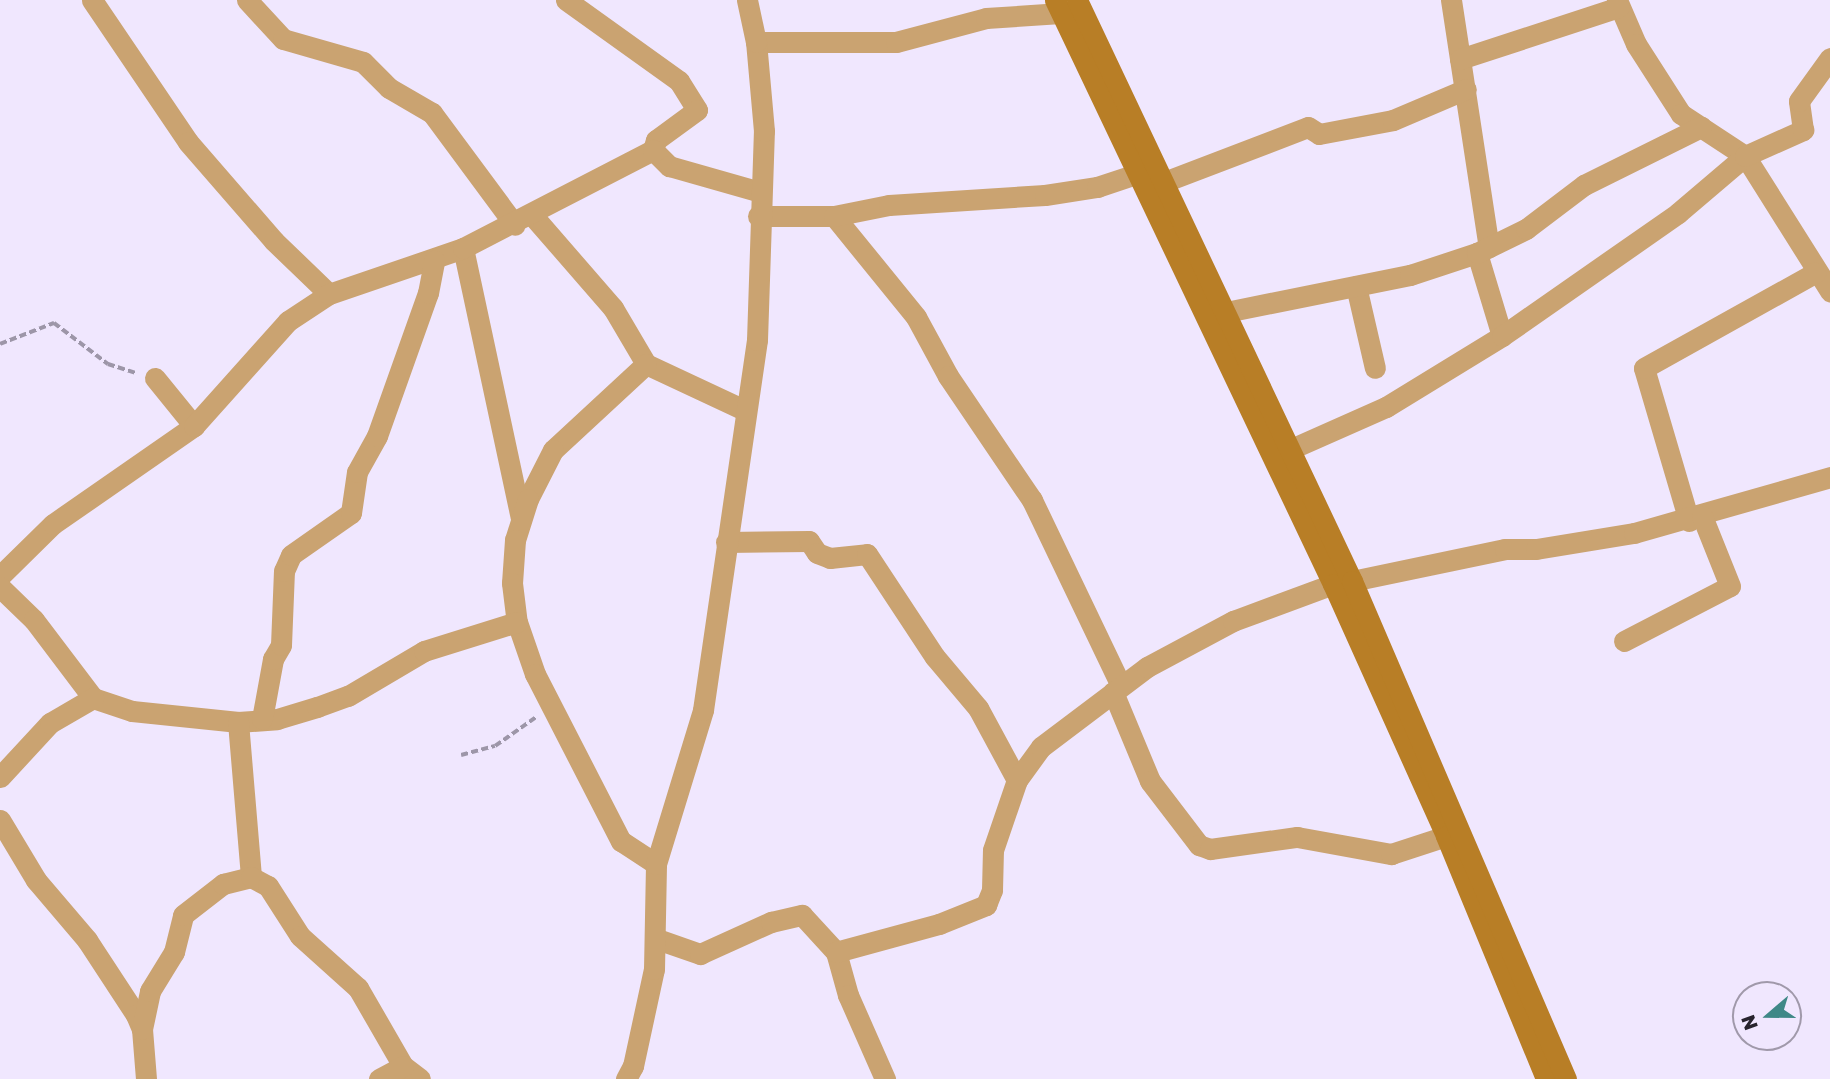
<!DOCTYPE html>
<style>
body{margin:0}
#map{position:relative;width:1830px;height:1079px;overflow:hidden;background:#f0e7fe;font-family:"Golos Text",sans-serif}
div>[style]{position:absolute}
.path>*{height:3.5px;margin-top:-1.75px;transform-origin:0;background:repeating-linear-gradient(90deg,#9d96a8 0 7px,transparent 0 10.5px)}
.street>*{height:21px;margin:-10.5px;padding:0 10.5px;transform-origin:10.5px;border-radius:10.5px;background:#caa371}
.secondary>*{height:21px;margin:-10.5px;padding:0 10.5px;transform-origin:10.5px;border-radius:10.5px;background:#b87e26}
span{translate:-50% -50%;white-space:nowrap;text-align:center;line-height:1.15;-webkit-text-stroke:5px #f0e7fe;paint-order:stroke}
.north{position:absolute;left:1732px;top:981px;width:70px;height:70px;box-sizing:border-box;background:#f0e7fe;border:2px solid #a099aa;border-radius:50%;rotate:250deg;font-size:19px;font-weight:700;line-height:28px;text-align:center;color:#27232d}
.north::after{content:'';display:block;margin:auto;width:24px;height:32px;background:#3f8887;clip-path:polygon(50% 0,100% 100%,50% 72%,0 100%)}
</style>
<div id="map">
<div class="path">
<i style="left:0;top:344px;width:58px;rotate:-21.3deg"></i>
<i style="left:54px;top:323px;width:68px;rotate:37.2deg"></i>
<i style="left:108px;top:364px;width:29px;rotate:18deg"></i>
<i style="left:461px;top:755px;width:35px;rotate:-15deg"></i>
<i style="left:495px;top:746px;width:50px;rotate:-35.3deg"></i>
</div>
<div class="street">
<i style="left:92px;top:0;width:171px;rotate:55.9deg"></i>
<i style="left:188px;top:142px;width:131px;rotate:49deg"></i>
<i style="left:274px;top:241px;width:76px;rotate:43.9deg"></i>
<i style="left:247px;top:0;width:53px;rotate:47.3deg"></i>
<i style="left:283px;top:39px;width:83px;rotate:16deg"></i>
<i style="left:363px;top:62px;width:37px;rotate:45deg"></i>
<i style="left:389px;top:88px;width:50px;rotate:30.2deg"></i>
<i style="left:432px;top:113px;width:139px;rotate:53.5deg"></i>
<i style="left:566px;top:0;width:139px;rotate:35.6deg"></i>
<i style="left:679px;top:81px;width:34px;rotate:58deg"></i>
<i style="left:697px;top:110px;width:51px;rotate:143.8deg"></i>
<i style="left:656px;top:140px;width:10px;rotate:107deg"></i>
<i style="left:1451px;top:0;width:250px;rotate:81.3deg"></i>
<i style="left:1617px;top:0;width:48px;rotate:66.6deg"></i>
<i style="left:1636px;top:44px;width:83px;rotate:57.3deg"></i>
<i style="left:1681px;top:114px;width:77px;rotate:33.3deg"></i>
<i style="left:1745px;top:156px;width:160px;rotate:57.8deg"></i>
<i style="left:756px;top:42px;width:140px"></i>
<i style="left:896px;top:42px;width:93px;rotate:-14.9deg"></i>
<i style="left:986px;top:18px;width:75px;rotate:-3.8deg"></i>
<i style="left:1460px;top:59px;width:167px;rotate:-18.1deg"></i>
<i style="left:1164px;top:182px;width:154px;rotate:-20.9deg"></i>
<i style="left:1308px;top:127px;width:13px;rotate:32deg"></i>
<i style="left:1319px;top:134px;width:75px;rotate:-10.7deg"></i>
<i style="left:1393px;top:120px;width:79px;rotate:-23deg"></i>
<i style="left:533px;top:216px;width:122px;rotate:49deg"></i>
<i style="left:613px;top:308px;width:65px;rotate:59.5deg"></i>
<i style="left:646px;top:364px;width:108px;rotate:25.1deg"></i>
<i style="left:758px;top:216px;width:76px"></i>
<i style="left:834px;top:216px;width:130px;rotate:50.9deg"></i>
<i style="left:916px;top:317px;width:67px;rotate:61.5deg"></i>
<i style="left:948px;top:376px;width:150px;rotate:55.9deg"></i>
<i style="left:1032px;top:500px;width:204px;rotate:64.4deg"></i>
<i style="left:834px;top:216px;width:56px;rotate:-11.3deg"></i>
<i style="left:889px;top:205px;width:156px;rotate:-3.7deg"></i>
<i style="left:1045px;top:195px;width:53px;rotate:-8.7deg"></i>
<i style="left:1097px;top:187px;width:44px;rotate:-18.4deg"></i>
<i style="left:463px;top:248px;width:277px;rotate:77.9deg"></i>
<i style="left:1356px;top:286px;width:84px;rotate:77deg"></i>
<i style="left:1226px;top:312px;width:188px;rotate:-11.4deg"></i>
<i style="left:1410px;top:275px;width:71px;rotate:-18.2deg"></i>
<i style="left:1502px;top:336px;width:87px;rotate:-106.8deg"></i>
<i style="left:1477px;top:253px;width:55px;rotate:-26.1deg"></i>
<i style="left:1526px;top:229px;width:73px;rotate:-37.2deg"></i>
<i style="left:1584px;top:185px;width:131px;rotate:-26.4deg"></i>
<i style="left:646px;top:364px;width:127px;rotate:137.2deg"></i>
<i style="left:553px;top:450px;width:55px;rotate:117deg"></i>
<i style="left:528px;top:499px;width:43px;rotate:107.6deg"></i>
<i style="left:515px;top:540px;width:43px;rotate:94deg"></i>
<i style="left:512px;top:583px;width:39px;rotate:83deg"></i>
<i style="left:517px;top:622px;width:55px;rotate:70.9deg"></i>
<i style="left:535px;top:674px;width:188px;rotate:62.8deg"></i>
<i style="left:621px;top:841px;width:42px;rotate:33.3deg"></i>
<i style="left:155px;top:378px;width:62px;rotate:50.9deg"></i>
<i style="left:1291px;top:449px;width:104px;rotate:-23.9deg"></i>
<i style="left:1386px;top:407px;width:136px;rotate:-31.5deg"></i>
<i style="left:1502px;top:336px;width:215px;rotate:-34.9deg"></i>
<i style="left:1678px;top:213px;width:88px;rotate:-40.4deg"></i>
<i style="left:1745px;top:156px;width:64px;rotate:-24.1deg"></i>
<i style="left:1803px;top:130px;width:29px;rotate:-98deg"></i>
<i style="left:1799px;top:101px;width:53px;rotate:-54.2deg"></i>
<i style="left:1689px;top:521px;width:159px;rotate:-106.4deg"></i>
<i style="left:1644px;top:368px;width:196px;rotate:-29.1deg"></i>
<i style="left:726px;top:542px;width:83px;rotate:-0.7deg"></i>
<i style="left:809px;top:541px;width:14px;rotate:56deg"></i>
<i style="left:817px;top:553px;width:14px;rotate:21deg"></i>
<i style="left:830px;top:558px;width:37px;rotate:-6deg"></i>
<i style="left:867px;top:554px;width:123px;rotate:56.6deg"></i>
<i style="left:935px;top:657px;width:67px;rotate:49.9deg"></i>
<i style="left:978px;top:708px;width:82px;rotate:61.6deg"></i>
<i style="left:0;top:576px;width:74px;rotate:-44.5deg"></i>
<i style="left:53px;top:524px;width:172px;rotate:-34.8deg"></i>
<i style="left:194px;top:426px;width:141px;rotate:-48.2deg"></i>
<i style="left:288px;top:321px;width:49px;rotate:-33.4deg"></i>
<i style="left:329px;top:294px;width:142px;rotate:-18.9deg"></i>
<i style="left:463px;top:248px;width:214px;rotate:-27.3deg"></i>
<i style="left:653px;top:150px;width:23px;rotate:45deg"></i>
<i style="left:669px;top:166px;width:95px;rotate:15.9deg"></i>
<i style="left:1352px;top:581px;width:156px;rotate:-11.8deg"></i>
<i style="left:1505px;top:549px;width:31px"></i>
<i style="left:1536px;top:549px;width:99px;rotate:-9.3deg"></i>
<i style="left:1634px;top:533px;width:204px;rotate:-15.9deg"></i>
<i style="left:0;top:587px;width:47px;rotate:44.1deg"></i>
<i style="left:34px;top:620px;width:98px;rotate:52.9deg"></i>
<i style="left:93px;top:698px;width:41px;rotate:18.4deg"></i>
<i style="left:132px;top:711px;width:107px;rotate:5.9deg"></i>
<i style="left:238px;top:722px;width:39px;rotate:-4deg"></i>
<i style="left:277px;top:719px;width:42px;rotate:-16.7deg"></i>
<i style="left:317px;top:707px;width:33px;rotate:-20deg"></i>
<i style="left:348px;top:696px;width:88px;rotate:-30.6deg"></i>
<i style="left:424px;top:651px;width:97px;rotate:-17.3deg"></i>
<i style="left:1624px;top:641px;width:119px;rotate:-27.4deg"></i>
<i style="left:1730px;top:586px;width:75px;rotate:-111.8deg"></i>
<i style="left:1113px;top:692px;width:96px;rotate:67.4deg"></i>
<i style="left:1150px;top:781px;width:81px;rotate:52.6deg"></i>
<i style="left:1199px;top:845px;width:12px;rotate:20deg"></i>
<i style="left:1210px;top:849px;width:88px;rotate:-7.9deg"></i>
<i style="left:1297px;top:837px;width:96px;rotate:10.3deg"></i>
<i style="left:1391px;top:854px;width:58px;rotate:-18.1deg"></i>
<i style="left:262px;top:719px;width:61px;rotate:-79.6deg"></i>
<i style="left:273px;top:659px;width:16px;rotate:-60deg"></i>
<i style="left:281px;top:645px;width:74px;rotate:-87.7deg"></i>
<i style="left:284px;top:571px;width:17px;rotate:-66deg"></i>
<i style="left:291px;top:555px;width:73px;rotate:-35deg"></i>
<i style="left:351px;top:513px;width:41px;rotate:-81.7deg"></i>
<i style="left:357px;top:472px;width:41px;rotate:-60.9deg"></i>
<i style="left:377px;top:436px;width:152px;rotate:-70.4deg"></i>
<i style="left:428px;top:293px;width:33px;rotate:-79deg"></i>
<i style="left:238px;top:722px;width:156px;rotate:85.2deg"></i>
<i style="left:0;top:777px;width:74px;rotate:-47.2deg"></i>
<i style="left:50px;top:723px;width:50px;rotate:-30.2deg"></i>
<i style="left:0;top:820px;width:70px;rotate:59deg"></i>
<i style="left:36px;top:880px;width:79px;rotate:49.6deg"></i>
<i style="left:87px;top:940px;width:90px;rotate:56.8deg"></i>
<i style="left:136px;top:1015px;width:15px;rotate:67deg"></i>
<i style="left:142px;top:1029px;width:50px;rotate:85.4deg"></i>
<i style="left:657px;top:939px;width:46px;rotate:19.2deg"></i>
<i style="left:700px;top:954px;width:78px;rotate:-24.3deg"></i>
<i style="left:771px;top:922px;width:32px;rotate:-13deg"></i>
<i style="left:802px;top:915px;width:50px;rotate:47.4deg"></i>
<i style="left:836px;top:952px;width:45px;rotate:74.4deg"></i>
<i style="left:848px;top:995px;width:92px;rotate:66.2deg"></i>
<i style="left:836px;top:952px;width:107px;rotate:-15.2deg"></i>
<i style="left:939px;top:924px;width:51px;rotate:-22deg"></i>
<i style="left:986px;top:905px;width:16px;rotate:-68deg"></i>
<i style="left:992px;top:890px;width:40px;rotate:-88.6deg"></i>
<i style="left:993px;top:850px;width:74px;rotate:-71.1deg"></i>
<i style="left:1017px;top:780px;width:41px;rotate:-54deg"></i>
<i style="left:1041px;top:747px;width:133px;rotate:-37deg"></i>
<i style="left:1147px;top:667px;width:98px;rotate:-28.1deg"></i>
<i style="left:1233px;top:621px;width:107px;rotate:-20.3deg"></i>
<i style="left:142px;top:1029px;width:39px;rotate:-78deg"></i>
<i style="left:150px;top:991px;width:46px;rotate:-58.4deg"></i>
<i style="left:174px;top:952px;width:38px;rotate:-76deg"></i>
<i style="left:183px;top:915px;width:51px;rotate:-37.8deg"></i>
<i style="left:223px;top:884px;width:29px;rotate:-14deg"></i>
<i style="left:251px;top:877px;width:19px;rotate:28deg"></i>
<i style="left:268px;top:886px;width:59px;rotate:57.4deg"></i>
<i style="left:300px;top:936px;width:78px;rotate:41.9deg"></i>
<i style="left:358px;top:988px;width:90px;rotate:60deg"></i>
<i style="left:403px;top:1066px;width:21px;rotate:37deg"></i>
<i style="left:379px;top:1079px;width:27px;rotate:-28deg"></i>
<i style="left:626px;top:1079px;width:15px;rotate:-62deg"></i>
<i style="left:633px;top:1066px;width:99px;rotate:-77.8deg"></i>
<i style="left:654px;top:969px;width:105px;rotate:-88.9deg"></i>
<i style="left:656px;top:864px;width:161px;rotate:-73deg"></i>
<i style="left:703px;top:710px;width:374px;rotate:-81.7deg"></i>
<i style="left:757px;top:340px;width:209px;rotate:-88.1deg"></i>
<i style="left:764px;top:131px;width:89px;rotate:-95.1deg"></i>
<i style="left:756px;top:42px;width:43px;rotate:-102.1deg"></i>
</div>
<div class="secondary">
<i style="left:1055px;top:0;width:647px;rotate:64.54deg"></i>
<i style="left:1333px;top:584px;width:276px;rotate:65.8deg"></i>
<i style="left:1446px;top:836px;width:263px;rotate:67.6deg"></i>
<i style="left:1077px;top:0;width:643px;rotate:64.67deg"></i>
<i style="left:1352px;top:581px;width:542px;rotate:66.75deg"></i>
</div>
<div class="north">N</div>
</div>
